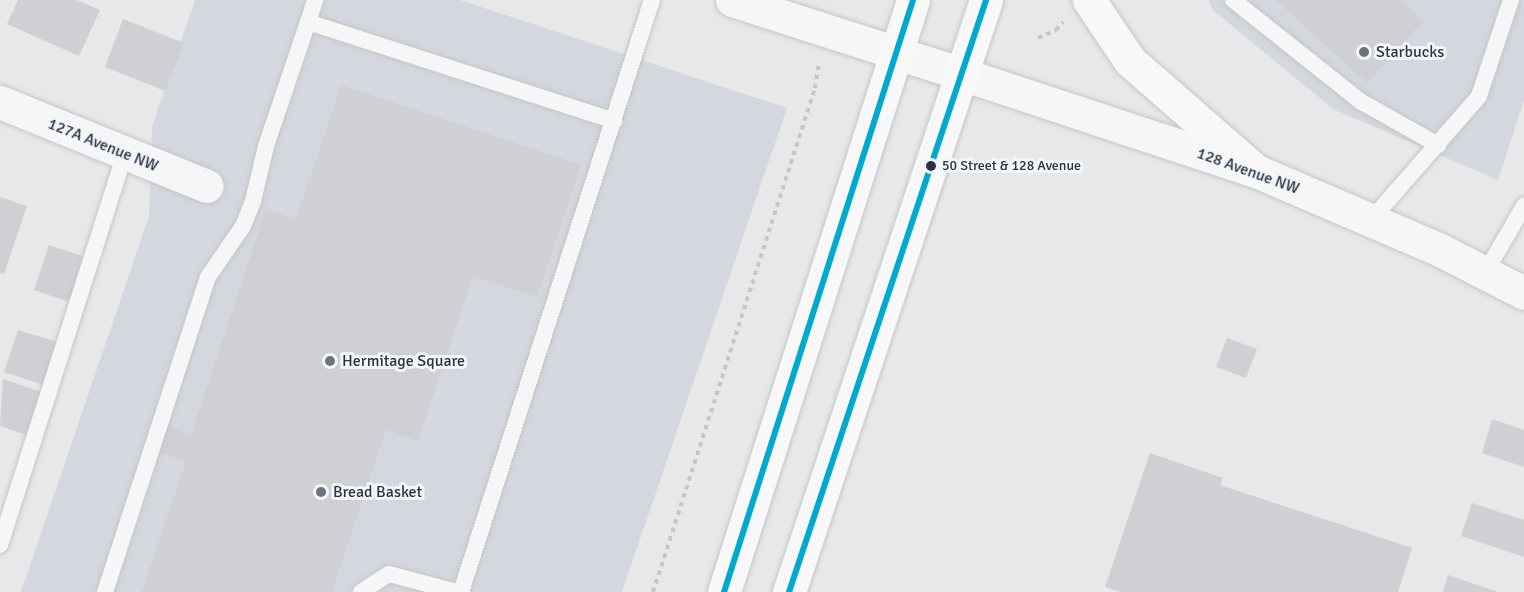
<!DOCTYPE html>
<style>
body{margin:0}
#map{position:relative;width:1524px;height:592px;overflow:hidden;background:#e6e8ea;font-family:Signika,sans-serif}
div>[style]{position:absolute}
.built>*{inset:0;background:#d4d7dd}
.building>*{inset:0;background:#ced0d3}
.path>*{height:4px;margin-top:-2px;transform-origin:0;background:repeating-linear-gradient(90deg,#c5c6ca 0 4.5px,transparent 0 9px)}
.roads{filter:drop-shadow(0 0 2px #c4c6c8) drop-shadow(0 0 2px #c4c6c8)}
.service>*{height:16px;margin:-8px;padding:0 8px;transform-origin:8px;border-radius:8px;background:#f5f6f7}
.minor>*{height:33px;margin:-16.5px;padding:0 16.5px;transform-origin:16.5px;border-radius:16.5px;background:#f5f6f7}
.tertiary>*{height:33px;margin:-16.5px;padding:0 16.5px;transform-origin:16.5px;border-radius:16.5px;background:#f5f6f7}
.primary>*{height:33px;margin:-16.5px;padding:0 16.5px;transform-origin:16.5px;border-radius:16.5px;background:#f8f8f8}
.bus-1>*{height:6px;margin:-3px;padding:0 3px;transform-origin:3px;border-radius:3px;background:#00a9ce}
.dots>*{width:16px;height:16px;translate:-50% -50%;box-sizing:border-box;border:3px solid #f4f6f9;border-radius:50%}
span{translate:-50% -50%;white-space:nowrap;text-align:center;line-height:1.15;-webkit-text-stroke:6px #f4f6f9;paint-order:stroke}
.bus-label{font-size:14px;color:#2b3445}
.left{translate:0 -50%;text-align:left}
.poi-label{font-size:16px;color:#2b3445}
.street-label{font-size:16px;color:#2b3445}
</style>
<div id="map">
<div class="built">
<i style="clip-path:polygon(195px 0,460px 0,787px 108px,622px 592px,21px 592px,149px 216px,152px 127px)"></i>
<i style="clip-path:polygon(1209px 0,1524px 0,1524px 100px,1498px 180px,1333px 109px,1213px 10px)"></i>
</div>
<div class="building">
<i style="clip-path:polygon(18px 0,76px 0,100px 10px,79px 56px,7px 24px)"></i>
<i style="clip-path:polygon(1276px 0,1400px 0,1423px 21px,1367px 83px)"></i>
<i style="clip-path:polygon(123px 19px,184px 43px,165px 91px,105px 67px)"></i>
<i style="clip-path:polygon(341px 85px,581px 165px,537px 297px,473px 276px,418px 441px,386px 430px,332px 592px,142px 592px,186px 461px,156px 452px,165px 425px,191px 435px,266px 209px,296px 219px)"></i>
<i style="clip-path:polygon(0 197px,27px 206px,4px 274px,0 273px)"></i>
<i style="clip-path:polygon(49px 245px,88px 258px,72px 303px,34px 290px)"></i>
<i style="clip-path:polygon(18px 330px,61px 343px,47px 386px,4px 372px)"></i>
<i style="clip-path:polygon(1227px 338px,1257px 349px,1246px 378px,1216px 367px)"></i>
<i style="clip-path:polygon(3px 379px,44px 393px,29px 436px,0 426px)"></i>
<i style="clip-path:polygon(1492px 419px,1524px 430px,1524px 467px,1482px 453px)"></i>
<i style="clip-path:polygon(1150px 453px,1223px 478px,1220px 485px,1412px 548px,1398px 592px,1120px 592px,1105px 587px)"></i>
<i style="clip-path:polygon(1472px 503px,1524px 520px,1524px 557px,1461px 536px)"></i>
<i style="clip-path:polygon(1448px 575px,1498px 592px,1443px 592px)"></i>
</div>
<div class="path">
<i style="left:1038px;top:38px;width:20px;rotate:-24deg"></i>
<i style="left:1056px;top:30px;width:11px;rotate:-49deg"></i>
<i style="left:653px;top:592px;width:529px;rotate:-72.18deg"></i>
<i style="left:815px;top:88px;width:25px;rotate:-81deg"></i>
</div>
<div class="roads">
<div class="service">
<i style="left:1233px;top:0;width:162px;rotate:38.5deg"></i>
<i style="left:1360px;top:101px;width:90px;rotate:29.4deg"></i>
<i style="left:308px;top:22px;width:23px;rotate:-72deg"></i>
<i style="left:1371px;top:220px;width:164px;rotate:-48.9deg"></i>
<i style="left:1479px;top:96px;width:101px;rotate:-71.6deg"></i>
<i style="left:1485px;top:273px;width:78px;rotate:-59.8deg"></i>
<i style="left:0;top:545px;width:408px;rotate:-72.3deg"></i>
<i style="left:105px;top:592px;width:331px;rotate:-71.9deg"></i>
<i style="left:208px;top:277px;width:62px;rotate:-55.5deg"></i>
<i style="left:243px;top:226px;width:27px;rotate:-68deg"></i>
<i style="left:253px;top:201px;width:57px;rotate:-76.7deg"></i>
<i style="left:266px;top:146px;width:131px;rotate:-71.3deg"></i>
<i style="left:308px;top:22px;width:322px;rotate:17.9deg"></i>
<i style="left:361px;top:592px;width:33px;rotate:-33deg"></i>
<i style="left:389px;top:574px;width:70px;rotate:14.8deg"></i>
<i style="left:461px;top:592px;width:622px;rotate:-72.12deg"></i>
</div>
<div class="minor">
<i style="left:962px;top:74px;width:310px;rotate:18.3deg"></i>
<i style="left:1256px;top:171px;width:200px;rotate:23.2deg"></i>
<i style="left:1440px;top:250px;width:94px;rotate:27.1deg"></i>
<i style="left:0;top:102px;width:223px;rotate:22.1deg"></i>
</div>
<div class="tertiary">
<i style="left:732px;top:0;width:242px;rotate:17.8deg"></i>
</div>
<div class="primary">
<i style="left:1089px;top:0;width:73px;rotate:56.1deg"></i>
<i style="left:1130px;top:61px;width:167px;rotate:41.1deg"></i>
<i style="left:724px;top:592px;width:621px;rotate:-72.29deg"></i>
<i style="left:789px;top:592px;width:624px;rotate:-71.59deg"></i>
</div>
</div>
<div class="bus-1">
<i style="left:724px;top:592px;width:621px;rotate:-72.29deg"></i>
<i style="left:789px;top:592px;width:624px;rotate:-71.59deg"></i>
</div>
<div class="dots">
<i style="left:1364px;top:52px;background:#6c737f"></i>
<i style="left:931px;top:166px;background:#2b3445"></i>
<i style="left:330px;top:361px;background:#6c737f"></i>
<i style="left:321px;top:492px;background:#6c737f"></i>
</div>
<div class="bus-label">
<span class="left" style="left:942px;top:166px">50 Street &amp; 128 Avenue</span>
</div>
<div class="poi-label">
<span class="left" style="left:1376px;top:52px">Starbucks</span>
<span class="left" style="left:342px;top:361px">Hermitage Square</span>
<span class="left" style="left:333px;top:492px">Bread Basket</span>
</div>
<div class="street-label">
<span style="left:103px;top:145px;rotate:22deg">127A Avenue NW</span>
<span style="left:1248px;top:171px;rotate:20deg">128 Avenue NW</span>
</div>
</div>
